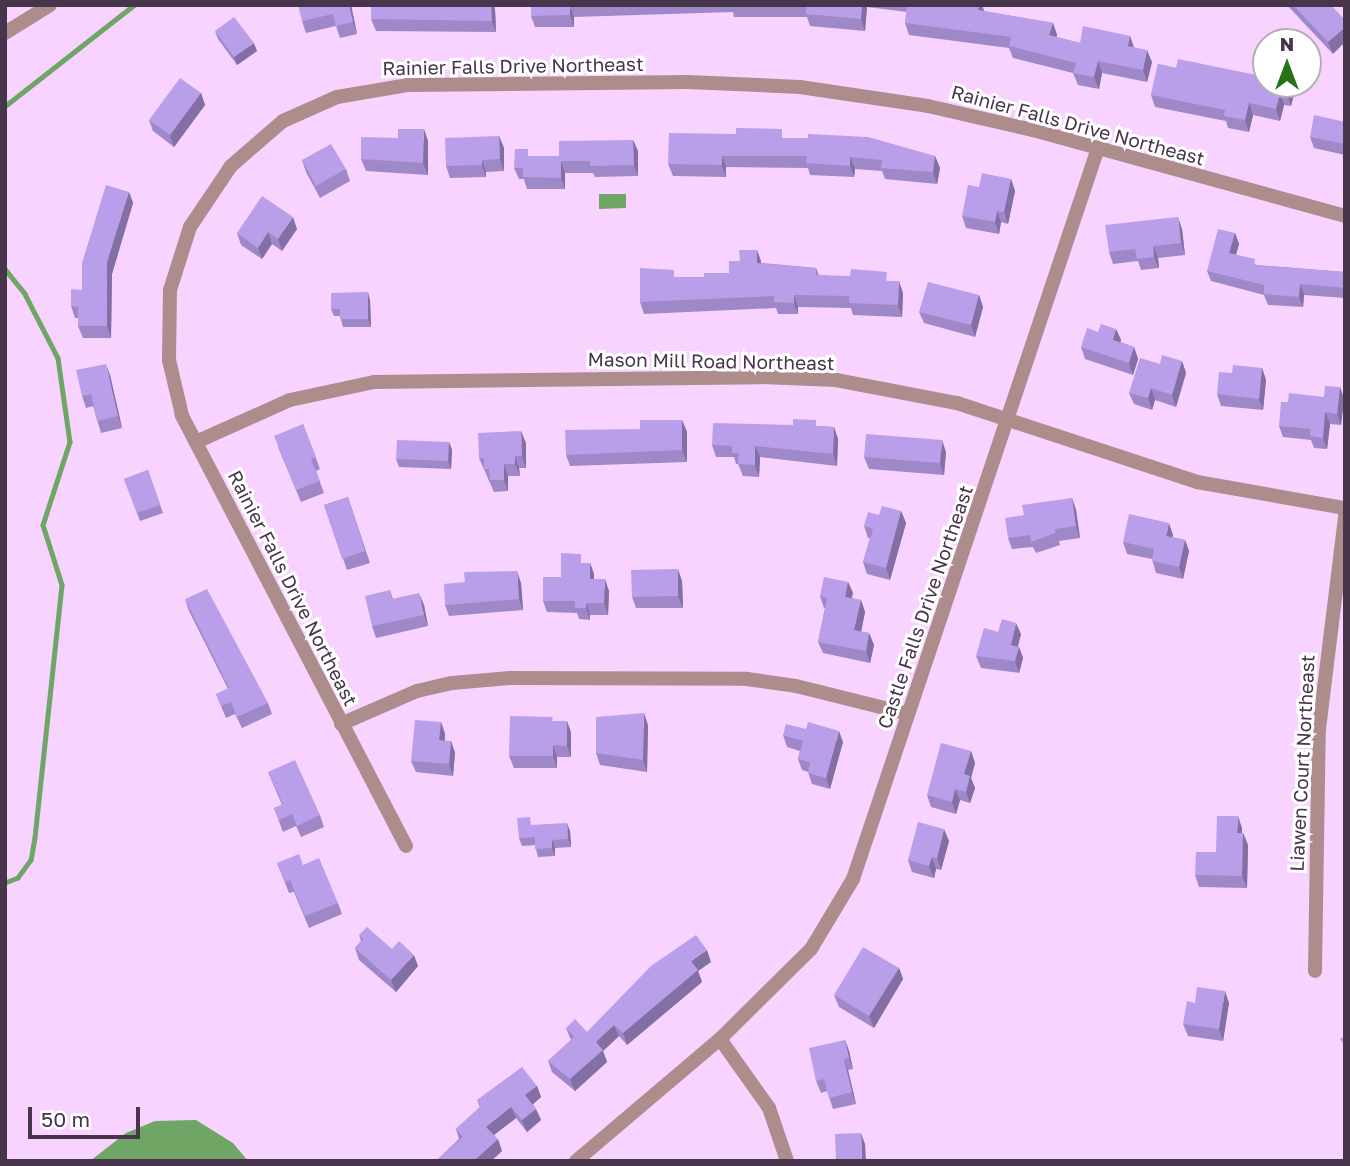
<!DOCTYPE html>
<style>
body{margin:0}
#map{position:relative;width:1350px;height:1166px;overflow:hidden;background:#f8d3ff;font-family:"Golos Text",sans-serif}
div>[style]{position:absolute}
.water>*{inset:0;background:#6fa565}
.stream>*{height:4.5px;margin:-2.25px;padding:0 2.25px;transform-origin:2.25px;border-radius:2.25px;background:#6fa565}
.minor>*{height:14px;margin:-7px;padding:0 7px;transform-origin:7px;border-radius:7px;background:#ad8d8b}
.wall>*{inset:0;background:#9f88c8}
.shaded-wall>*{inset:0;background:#826fa3}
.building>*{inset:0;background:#b99ee9}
span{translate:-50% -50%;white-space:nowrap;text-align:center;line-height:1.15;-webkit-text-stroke:6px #fff;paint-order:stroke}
.street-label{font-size:19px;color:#47354b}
.frame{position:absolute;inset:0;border:7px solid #47354b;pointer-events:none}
.north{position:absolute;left:1252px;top:28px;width:70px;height:70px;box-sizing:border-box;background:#fff;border:2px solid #b5aeb7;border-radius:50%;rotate:0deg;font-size:19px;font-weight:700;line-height:28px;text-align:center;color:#47354b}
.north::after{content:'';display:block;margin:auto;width:24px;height:32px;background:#287318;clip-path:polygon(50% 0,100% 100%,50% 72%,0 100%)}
.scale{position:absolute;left:28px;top:1107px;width:112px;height:32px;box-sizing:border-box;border:4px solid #47354b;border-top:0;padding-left:9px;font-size:21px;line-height:24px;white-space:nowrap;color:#47354b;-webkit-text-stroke:5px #fff;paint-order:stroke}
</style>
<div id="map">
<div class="water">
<i style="clip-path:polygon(599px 194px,626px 194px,626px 208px,599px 209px)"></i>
<i style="clip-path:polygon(196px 1120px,233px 1143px,248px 1161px,90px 1161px,126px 1133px,155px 1121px)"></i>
</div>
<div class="stream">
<i style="left:5px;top:106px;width:164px;rotate:-38.1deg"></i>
<i style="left:5px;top:269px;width:32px;rotate:51deg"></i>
<i style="left:25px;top:294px;width:72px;rotate:62.7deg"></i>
<i style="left:58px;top:358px;width:85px;rotate:81.9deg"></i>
<i style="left:70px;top:442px;width:87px;rotate:108deg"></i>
<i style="left:43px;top:525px;width:63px;rotate:72.4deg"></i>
<i style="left:62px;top:585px;width:254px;rotate:96.1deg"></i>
<i style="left:35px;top:838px;width:22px;rotate:100deg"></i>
<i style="left:31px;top:860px;width:22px;rotate:126deg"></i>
<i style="left:18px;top:878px;width:14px;rotate:159deg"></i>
</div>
<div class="minor">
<i style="left:5px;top:33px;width:53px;rotate:-31.9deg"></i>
<i style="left:196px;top:442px;width:103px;rotate:-24.1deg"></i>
<i style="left:290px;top:400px;width:86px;rotate:-12.1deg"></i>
<i style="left:374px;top:382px;width:386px;rotate:-0.7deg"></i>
<i style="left:760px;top:377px;width:76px;rotate:2.3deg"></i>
<i style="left:836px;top:380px;width:123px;rotate:10.8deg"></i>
<i style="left:957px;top:403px;width:253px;rotate:18.2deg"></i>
<i style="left:1197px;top:482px;width:150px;rotate:10deg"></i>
<i style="left:341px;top:724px;width:83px;rotate:-23.5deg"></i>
<i style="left:417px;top:691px;width:36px;rotate:-13deg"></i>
<i style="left:452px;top:683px;width:58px;rotate:-4.9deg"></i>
<i style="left:510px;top:678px;width:237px;rotate:0.2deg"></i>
<i style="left:747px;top:679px;width:49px;rotate:8.1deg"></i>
<i style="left:796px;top:686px;width:115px;rotate:14deg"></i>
<i style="left:406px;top:846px;width:486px;rotate:-117.5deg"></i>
<i style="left:182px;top:415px;width:57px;rotate:-103.3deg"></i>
<i style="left:169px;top:360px;width:70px;rotate:-89.2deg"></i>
<i style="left:170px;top:290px;width:66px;rotate:-72.4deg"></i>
<i style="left:190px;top:227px;width:73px;rotate:-56.1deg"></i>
<i style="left:231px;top:166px;width:69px;rotate:-40.9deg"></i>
<i style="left:283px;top:121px;width:59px;rotate:-24deg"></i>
<i style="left:337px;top:97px;width:71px;rotate:-9.7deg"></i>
<i style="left:407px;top:85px;width:280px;rotate:-0.6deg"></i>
<i style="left:687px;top:82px;width:113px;rotate:2.5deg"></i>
<i style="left:800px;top:87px;width:129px;rotate:8.4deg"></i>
<i style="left:928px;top:106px;width:108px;rotate:12.9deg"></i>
<i style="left:1033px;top:130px;width:324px;rotate:15.4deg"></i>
<i style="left:1315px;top:971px;width:242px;rotate:-89.1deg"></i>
<i style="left:1319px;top:729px;width:215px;rotate:-83deg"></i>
<i style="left:720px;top:1039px;width:128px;rotate:-44.7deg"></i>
<i style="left:811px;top:949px;width:82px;rotate:-59deg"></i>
<i style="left:853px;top:879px;width:771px;rotate:-71.47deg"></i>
<i style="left:576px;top:1161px;width:189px;rotate:-40.3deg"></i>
<i style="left:720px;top:1039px;width:85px;rotate:54.6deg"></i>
<i style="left:769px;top:1108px;width:56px;rotate:71.2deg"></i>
</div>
<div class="wall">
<i style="clip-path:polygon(351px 5px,357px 34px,340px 38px,336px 26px,306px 33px,302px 21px)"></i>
<i style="clip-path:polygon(371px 5px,494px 5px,495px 9px,496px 32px,376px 31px,371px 19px)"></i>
<i style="clip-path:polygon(531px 5px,982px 5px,984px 11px,1053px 23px,1057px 35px,1056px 37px,1080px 43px,1130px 36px,1134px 48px,1152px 62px,1147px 82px,1102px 73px,1099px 89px,1078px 85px,1073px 73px,1013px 58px,1009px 48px,909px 35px,905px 23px,907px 12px,867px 7px,865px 31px,810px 26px,807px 17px,734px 17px,733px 12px,574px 17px,574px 27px,535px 27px,531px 16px)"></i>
<i style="clip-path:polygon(1287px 5px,1331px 5px,1333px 54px)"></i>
<i style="clip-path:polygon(215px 31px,257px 51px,237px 65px,218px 39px)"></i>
<i style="clip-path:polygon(1158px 64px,1294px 94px,1291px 106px,1284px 105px,1280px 121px,1253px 115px,1249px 132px,1228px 128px,1226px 121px,1155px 107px,1151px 95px)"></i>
<i style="clip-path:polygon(201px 93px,205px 105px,174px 147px,153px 131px,149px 120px)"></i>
<i style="clip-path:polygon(1345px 122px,1345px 155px,1314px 148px,1310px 137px)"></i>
<i style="clip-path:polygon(499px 136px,504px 148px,504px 171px,486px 172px,486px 177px,450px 178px,446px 166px)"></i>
<i style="clip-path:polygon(786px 138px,935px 156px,940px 168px,937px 184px,885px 179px,882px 171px,855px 169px,854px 177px,810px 175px,808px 168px,726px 167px,726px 177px,673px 176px,668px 164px)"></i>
<i style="clip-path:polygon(633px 140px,638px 151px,638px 176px,595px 177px,593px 173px,565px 173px,565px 189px,527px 189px,524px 179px,519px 179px,514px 168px)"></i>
<i style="clip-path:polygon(428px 141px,428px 175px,366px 171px,361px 159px)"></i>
<i style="clip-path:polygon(302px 160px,346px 169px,350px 181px,320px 198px,306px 172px)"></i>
<i style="clip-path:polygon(1011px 179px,1015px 191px,1008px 224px,1001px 222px,999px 234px,966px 228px,962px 216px,979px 187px)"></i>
<i style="clip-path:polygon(129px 192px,133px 203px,112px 274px,111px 338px,83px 338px,78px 326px,78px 318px,75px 318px,71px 306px,82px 290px)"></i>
<i style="clip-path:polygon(297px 229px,282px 251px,272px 244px,262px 259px,241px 245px,237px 233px)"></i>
<i style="clip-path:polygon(1182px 229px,1185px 255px,1158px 258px,1159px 268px,1141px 270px,1138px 261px,1113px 264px,1109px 252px)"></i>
<i style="clip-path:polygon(1235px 233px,1239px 244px,1236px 255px,1257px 265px,1345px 272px,1345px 298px,1304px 295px,1303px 307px,1268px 305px,1264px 295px,1211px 281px,1207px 271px)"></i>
<i style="clip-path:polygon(761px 261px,761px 263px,816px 268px,819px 275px,890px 281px,903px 293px,902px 317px,853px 315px,851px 308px,798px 307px,798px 314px,778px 314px,776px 308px,644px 314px,640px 302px,677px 277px,704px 277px,729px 273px)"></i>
<i style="clip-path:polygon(979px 295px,983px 307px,975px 337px,924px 323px,919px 312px)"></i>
<i style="clip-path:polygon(370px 300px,371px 327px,343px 327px,340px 316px,334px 316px,331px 309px)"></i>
<i style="clip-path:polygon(1116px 329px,1121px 340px,1120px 342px,1134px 347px,1138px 359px,1133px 375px,1085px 359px,1081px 347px,1098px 332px)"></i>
<i style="clip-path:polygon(1182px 361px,1186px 373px,1176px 407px,1155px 400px,1152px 410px,1134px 404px,1129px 393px,1160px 364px)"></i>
<i style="clip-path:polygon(1262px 368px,1266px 380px,1263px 410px,1221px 406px,1217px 394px)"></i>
<i style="clip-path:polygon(110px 375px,122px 428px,101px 433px,93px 406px,86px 408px,82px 396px)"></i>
<i style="clip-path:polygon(1340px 387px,1344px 399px,1341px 425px,1330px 424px,1327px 449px,1314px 448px,1311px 440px,1283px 437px,1279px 426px,1288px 402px,1324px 397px)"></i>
<i style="clip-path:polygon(682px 420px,687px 432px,687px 462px,570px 466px,566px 455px)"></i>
<i style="clip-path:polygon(303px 424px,320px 469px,316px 471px,324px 493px,301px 502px,278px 447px)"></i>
<i style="clip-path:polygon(819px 426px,834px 427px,838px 439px,837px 466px,760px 457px,759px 477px,743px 476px,738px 464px,736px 464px,734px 457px,716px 457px,712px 445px)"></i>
<i style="clip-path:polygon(449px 442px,452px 450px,451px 469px,399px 467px,396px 459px)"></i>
<i style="clip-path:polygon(526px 443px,526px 468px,519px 468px,520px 476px,508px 476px,508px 491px,494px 492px,479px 458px)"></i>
<i style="clip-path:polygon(946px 452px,944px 475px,869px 469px,864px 457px)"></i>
<i style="clip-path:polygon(148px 470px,163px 513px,140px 521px,124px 479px)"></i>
<i style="clip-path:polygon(348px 497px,370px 563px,347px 570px,324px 505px)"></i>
<i style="clip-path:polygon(1072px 498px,1076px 510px,1080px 538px,1059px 541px,1060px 545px,1036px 553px,1033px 547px,1012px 549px,1008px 538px,1024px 515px)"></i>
<i style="clip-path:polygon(901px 511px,906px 523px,890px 580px,867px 574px,863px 562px,870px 538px,868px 538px,864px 526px,879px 515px)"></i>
<i style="clip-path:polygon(1173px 535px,1172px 537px,1185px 540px,1189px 551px,1183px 579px,1156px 573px,1152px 559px,1127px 554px,1123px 542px)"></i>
<i style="clip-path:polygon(584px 563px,590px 563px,594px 574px,594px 579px,609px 591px,608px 615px,590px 615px,590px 620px,579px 619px,577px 613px,547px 612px,543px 601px,561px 577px)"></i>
<i style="clip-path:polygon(682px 581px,683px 608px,636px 608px,632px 597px)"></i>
<i style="clip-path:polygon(848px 582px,853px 593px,851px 598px,861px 600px,865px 612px,861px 632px,869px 633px,874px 645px,870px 663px,823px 653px,818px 642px,825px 608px,824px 608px,820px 596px)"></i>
<i style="clip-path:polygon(521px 583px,523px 610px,449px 616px,445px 605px)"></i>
<i style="clip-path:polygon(390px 590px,393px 599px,424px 605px,428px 626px,376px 638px,372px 626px)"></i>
<i style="clip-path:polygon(185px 599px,268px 703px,272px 714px,242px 728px,235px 714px,226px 718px,216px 694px,228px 689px,189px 611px)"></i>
<i style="clip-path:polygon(998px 632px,1021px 634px,1018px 646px,1019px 647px,1023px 658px,1019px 673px,981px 668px,976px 656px)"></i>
<i style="clip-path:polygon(554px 721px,571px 732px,571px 757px,557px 757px,557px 768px,514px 768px,509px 756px)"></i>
<i style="clip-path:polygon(441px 722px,445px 734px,445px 741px,451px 741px,455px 753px,453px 776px,416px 772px,411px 761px)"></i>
<i style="clip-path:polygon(648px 725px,647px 772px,600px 765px,596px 753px)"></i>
<i style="clip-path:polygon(783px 735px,843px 742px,830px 789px,812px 784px,808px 772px,802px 770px,798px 759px,800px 751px,787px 747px)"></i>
<i style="clip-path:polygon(971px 751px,975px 763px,971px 778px,975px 788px,970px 803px,960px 800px,956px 814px,931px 807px,927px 795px)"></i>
<i style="clip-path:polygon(268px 772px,320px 815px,324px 827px,301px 837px,296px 826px,283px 832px,274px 808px,282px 805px)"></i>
<i style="clip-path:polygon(533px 825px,570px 831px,571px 847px,555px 848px,555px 856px,538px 857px,535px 845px,522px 846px,519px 838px)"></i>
<i style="clip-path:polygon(1242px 828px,1242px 833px,1243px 833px,1248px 845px,1247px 888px,1199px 887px,1195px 875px,1216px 852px)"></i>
<i style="clip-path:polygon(949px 841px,941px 870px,936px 869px,934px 878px,912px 872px,908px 860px)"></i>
<i style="clip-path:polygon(277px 863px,303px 865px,338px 903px,342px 914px,309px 928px,294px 892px,289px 893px)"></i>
<i style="clip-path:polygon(359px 935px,418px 966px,396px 992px,359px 960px,355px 948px,361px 941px)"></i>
<i style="clip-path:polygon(711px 962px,698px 971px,702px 982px,627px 1045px,619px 1036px,603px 1051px,607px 1062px,575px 1091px,552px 1072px,548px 1061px,571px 1040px,566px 1028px,587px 1032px)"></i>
<i style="clip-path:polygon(899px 968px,903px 979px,874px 1028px,839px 1007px,834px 995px)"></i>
<i style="clip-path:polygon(1195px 1003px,1229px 1003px,1223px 1041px,1188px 1036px,1183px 1024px)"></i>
<i style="clip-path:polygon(845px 1040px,849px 1051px,853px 1069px,848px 1070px,856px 1104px,833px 1109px,827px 1091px,821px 1093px,816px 1081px)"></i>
<i style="clip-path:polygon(537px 1086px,541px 1097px,533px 1104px,541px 1120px,527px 1132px,516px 1118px,494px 1135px,502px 1151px,491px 1161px,436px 1161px,459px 1139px,456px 1129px,480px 1107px,477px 1100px)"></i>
</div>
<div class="shaded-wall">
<i style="clip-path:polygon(349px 5px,351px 5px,357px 34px,353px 22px)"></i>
<i style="clip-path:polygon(491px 5px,494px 5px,495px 9px,496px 32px,492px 21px)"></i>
<i style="clip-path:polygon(862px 5px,866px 5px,867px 7px,865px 31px,861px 19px)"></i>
<i style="clip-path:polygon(979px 5px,982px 5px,984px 11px,978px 10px)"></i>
<i style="clip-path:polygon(570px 6px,574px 17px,574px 27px,570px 15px)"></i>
<i style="clip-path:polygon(1053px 23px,1057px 35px,1054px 47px,1049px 35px)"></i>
<i style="clip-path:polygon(1345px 27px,1345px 42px,1333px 54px,1328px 42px)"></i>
<i style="clip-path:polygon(1130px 36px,1134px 48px,1128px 46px)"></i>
<i style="clip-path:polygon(254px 43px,257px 51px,237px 65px,234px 57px)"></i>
<i style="clip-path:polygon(1147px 50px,1152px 62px,1147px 82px,1143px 70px)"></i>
<i style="clip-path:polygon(1098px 61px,1102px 73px,1099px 89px,1094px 77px)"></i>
<i style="clip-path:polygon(1289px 84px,1290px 84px,1294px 94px,1291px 106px,1287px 94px)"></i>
<i style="clip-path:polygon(201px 93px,205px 105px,174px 147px,170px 135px)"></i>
<i style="clip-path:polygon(1280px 93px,1284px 105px,1280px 121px,1276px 109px)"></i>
<i style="clip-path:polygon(1249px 103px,1253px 115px,1249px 132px,1245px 120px)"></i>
<i style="clip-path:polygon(424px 129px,428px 141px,428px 175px,423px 163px)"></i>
<i style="clip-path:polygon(499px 136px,504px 148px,504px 171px,500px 159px)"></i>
<i style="clip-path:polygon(633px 140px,638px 151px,638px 176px,634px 165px)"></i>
<i style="clip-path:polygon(722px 156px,726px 167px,726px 177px,722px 165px)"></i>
<i style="clip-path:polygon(935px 156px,940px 168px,937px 184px,933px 172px)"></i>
<i style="clip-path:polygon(850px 157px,855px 169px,854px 177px,850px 166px)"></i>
<i style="clip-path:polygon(482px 160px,486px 172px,486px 177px,482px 165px)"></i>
<i style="clip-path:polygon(561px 161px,565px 173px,565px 189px,561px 178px)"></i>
<i style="clip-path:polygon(1011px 179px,1015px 191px,1008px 224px,1004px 212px)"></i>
<i style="clip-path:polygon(129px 192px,133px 203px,112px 274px,111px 338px,107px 326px,107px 262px)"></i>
<i style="clip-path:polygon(997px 211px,1001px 222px,999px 234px,995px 222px)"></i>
<i style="clip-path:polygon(293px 217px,297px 229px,282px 251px,278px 239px)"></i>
<i style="clip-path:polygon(1178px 217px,1182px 229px,1185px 255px,1181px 243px)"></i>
<i style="clip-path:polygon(268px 232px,272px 244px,262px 259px,258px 248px)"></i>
<i style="clip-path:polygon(1235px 233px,1239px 244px,1233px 264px,1229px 253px)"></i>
<i style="clip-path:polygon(1153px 246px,1158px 258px,1159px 268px,1154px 257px)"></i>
<i style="clip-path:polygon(757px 250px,761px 261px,761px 274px,757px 263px)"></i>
<i style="clip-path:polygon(899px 281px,903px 293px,902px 317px,898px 305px)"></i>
<i style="clip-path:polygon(1300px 284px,1304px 295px,1303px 307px,1299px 297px)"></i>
<i style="clip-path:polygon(368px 292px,370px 300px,371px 327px,368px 319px)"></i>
<i style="clip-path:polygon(794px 295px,798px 307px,798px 314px,794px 303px)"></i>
<i style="clip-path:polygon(979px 295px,983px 307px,975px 337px,971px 325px)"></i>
<i style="clip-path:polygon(1116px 329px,1121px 340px,1117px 352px,1113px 340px)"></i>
<i style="clip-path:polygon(1134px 347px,1138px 359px,1133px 375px,1129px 363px)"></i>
<i style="clip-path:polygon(1182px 361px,1186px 373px,1176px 407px,1172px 395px)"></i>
<i style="clip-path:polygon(106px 364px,110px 375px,122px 428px,118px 416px)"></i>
<i style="clip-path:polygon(1262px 368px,1266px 380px,1263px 410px,1259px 399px)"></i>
<i style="clip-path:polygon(1340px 387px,1344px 399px,1341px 425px,1337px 414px)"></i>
<i style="clip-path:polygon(1151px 388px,1155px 400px,1152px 410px,1148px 398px)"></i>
<i style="clip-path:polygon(1325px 412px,1330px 424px,1327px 449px,1323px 438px)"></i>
<i style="clip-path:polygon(682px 420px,687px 432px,687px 462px,682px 450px)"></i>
<i style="clip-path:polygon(834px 427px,838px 439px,837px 466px,833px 454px)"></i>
<i style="clip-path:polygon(521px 431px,526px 443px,526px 468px,522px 456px)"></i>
<i style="clip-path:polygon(942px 440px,946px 452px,944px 475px,940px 463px)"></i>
<i style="clip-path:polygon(449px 442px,452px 450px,451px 469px,448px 461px)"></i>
<i style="clip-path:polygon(755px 446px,760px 457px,759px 477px,755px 465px)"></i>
<i style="clip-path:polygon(515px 456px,519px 468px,520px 476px,515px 464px)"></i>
<i style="clip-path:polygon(504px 464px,508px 476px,508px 491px,504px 480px)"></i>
<i style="clip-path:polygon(1072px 498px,1076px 510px,1080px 538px,1076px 526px)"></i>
<i style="clip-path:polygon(901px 511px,906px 523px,890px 580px,886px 568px)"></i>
<i style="clip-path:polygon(1169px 523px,1173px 535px,1170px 547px,1166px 536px)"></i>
<i style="clip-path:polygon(1185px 540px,1189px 551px,1183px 579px,1179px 567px)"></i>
<i style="clip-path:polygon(590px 563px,594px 574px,594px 590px,590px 579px)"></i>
<i style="clip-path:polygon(678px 569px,682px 581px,683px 608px,678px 596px)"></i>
<i style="clip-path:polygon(517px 571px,521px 583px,523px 610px,519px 599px)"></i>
<i style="clip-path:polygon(605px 579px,609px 591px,608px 615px,604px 603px)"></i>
<i style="clip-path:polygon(848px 582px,853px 593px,849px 609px,845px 597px)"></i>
<i style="clip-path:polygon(419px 593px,424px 605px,428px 626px,424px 615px)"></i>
<i style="clip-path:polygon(861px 600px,865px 612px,859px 642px,854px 630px)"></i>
<i style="clip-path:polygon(586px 603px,590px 615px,590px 620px,586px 608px)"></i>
<i style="clip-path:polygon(1016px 623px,1021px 634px,1015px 656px,1011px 645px)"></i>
<i style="clip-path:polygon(869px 633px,874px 645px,870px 663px,866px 651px)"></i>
<i style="clip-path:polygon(1019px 647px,1023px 658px,1019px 673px,1015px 661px)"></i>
<i style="clip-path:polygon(644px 713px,648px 725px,647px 772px,643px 760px)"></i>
<i style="clip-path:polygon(567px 721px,571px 732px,571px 757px,567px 746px)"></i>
<i style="clip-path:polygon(441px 722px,445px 734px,444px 752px,439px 740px)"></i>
<i style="clip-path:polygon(839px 731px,843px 742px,830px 789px,826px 778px)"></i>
<i style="clip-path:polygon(451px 741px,455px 753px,453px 776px,449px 764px)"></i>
<i style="clip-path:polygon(553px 745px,557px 757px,557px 768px,553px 756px)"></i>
<i style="clip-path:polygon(971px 751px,975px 763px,971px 778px,975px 788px,970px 803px,966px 792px,964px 774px)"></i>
<i style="clip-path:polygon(955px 789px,960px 800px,956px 814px,952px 802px)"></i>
<i style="clip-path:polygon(1238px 816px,1242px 828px,1241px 845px,1237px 833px)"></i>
<i style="clip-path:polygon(567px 823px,570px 831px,571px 847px,568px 839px)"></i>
<i style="clip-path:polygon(944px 829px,949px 841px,941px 870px,937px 858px)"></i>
<i style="clip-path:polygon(1243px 833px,1248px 845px,1247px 888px,1242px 876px)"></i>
<i style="clip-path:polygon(552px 840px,555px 848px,555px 856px,552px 848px)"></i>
<i style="clip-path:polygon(932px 857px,936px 869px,934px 878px,929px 866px)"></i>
<i style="clip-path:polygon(707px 950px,711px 962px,698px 971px,702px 982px,627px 1045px,623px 1033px,691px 961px)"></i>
<i style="clip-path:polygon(414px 955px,418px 966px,396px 992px,391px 980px)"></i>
<i style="clip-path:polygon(899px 968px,903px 979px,874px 1028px,869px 1016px)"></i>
<i style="clip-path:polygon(1225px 991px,1229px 1003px,1223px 1041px,1219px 1029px)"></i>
<i style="clip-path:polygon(614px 1025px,619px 1036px,603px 1051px,607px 1062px,575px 1091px,570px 1079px,596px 1042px)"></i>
<i style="clip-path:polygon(845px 1040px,849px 1051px,853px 1069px,849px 1058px)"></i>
<i style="clip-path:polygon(844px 1059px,848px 1070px,856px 1104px,852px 1092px)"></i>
<i style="clip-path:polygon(537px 1086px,541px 1097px,530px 1107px,525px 1095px)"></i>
<i style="clip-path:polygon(511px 1107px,516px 1118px,490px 1138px,486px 1127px)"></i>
<i style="clip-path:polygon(536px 1109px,541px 1120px,527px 1132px,522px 1120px)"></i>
<i style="clip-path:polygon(861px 1133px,865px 1144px,866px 1161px,862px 1161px)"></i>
<i style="clip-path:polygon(498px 1139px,502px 1151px,491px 1161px,474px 1161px)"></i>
</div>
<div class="building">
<i style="clip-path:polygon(298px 5px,349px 5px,353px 22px,336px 26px,333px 14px,302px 21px)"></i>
<i style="clip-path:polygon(371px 5px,491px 5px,492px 21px,371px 19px)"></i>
<i style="clip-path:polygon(531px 5px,579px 5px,570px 6px,570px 15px,531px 16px)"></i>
<i style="clip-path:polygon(730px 5px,862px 5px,861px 19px,806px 14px,806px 5px)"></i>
<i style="clip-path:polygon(907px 5px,979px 5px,978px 10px,1053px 23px,1049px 35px,1080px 43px,1083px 26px,1130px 36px,1128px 46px,1147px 50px,1143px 70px,1098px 61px,1094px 77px,1073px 73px,1076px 63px,1009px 46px,1011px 37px,905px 23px)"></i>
<i style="clip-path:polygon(1293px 5px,1331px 5px,1345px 20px,1345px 27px,1328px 42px)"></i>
<i style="clip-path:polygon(234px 17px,254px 43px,234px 57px,215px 31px)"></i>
<i style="clip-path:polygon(1178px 59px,1266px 77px,1266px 84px,1289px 84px,1287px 94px,1280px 93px,1276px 109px,1249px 103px,1245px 120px,1224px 116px,1225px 110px,1151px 95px,1158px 64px,1176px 68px)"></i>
<i style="clip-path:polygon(180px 78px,201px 93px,170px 135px,149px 120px)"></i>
<i style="clip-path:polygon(1314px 115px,1345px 122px,1345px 144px,1310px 137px)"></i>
<i style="clip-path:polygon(736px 128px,782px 129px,782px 138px,808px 138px,808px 134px,868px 137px,935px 156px,933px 172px,881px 168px,882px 160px,850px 157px,850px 166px,806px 163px,807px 156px,722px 156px,722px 165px,668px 164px,669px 133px,736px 134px)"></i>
<i style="clip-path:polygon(398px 129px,424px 129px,423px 163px,361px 159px,361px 137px,398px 138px)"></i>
<i style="clip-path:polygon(499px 136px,500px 159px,482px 160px,482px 165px,446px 166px,445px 138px)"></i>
<i style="clip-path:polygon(633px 140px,634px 165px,590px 166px,590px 161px,561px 161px,561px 178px,523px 177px,523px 168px,514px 168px,515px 149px,528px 149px,528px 156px,559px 156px,559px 141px)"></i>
<i style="clip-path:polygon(331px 144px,346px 169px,316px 186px,302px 160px)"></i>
<i style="clip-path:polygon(982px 173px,1011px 179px,1004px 212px,997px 211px,995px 222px,962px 216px,968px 185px,979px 187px)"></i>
<i style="clip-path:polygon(106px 185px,129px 192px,107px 262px,107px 326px,78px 326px,78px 307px,71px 306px,71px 289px,82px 290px,82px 263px)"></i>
<i style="clip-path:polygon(262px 196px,293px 217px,278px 239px,268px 232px,258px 248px,237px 233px)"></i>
<i style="clip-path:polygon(1178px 217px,1181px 243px,1153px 246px,1154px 257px,1137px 259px,1135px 249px,1109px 252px,1105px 225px)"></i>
<i style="clip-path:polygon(1218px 229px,1235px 233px,1229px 253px,1255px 259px,1254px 265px,1345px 272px,1345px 288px,1300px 284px,1299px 297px,1264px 294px,1264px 285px,1207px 271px)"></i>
<i style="clip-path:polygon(739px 250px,757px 250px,757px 263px,816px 268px,816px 275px,850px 276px,851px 269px,887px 272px,886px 281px,899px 281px,898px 305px,849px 303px,849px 296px,794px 295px,794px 303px,774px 302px,774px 296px,640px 302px,640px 268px,674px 270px,674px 277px,704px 277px,704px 273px,729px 273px,729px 261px,740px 261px)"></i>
<i style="clip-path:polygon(928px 282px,979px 295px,971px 325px,919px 312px)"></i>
<i style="clip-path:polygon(368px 292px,368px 319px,340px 319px,340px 309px,331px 309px,331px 293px)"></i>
<i style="clip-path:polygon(1101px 324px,1116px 329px,1113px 340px,1134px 347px,1129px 363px,1081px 347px,1087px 328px,1098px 332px)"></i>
<i style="clip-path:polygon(1162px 355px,1182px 361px,1172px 395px,1151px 388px,1148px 398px,1129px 393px,1140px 358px,1160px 364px)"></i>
<i style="clip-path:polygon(106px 364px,118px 416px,97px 421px,91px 394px,82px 396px,76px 370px)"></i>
<i style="clip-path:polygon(1233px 365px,1262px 368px,1259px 399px,1217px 394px,1219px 372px,1232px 373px)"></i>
<i style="clip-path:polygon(1325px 386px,1340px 387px,1337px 414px,1325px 412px,1323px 438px,1310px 436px,1310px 429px,1279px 426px,1281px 402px,1288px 402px,1289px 393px,1324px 397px)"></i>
<i style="clip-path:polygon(793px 419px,816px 420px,816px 426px,834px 427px,833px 454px,755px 446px,755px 465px,738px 464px,739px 453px,732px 453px,732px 446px,712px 445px,713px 423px,793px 425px)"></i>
<i style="clip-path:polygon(640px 420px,682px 420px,682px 450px,566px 455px,565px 430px,640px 429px)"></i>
<i style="clip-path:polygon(303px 424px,316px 457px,311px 459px,320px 481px,296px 490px,274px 436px)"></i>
<i style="clip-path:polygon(521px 431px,522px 456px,515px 456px,515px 464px,504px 464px,504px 480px,490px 480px,489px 469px,484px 469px,484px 458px,479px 458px,478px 433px)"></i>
<i style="clip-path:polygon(866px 434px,942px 440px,940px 463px,864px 457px)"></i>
<i style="clip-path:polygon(397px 440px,449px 442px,448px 461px,396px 459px)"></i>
<i style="clip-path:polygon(148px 470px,160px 505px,137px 513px,124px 479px)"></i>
<i style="clip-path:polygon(348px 497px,365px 551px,342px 559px,324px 505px)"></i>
<i style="clip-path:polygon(1072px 498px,1076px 526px,1055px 529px,1055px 533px,1031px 542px,1030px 535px,1008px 538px,1005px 518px,1024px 515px,1022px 505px)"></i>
<i style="clip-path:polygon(882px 506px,901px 511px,886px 568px,863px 562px,873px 529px,864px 526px,868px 512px,879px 515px)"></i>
<i style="clip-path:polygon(1129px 514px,1169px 523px,1166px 536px,1185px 540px,1179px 567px,1152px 561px,1154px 549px,1123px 542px)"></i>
<i style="clip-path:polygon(561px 553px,581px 554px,581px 563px,590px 563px,590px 579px,605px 579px,604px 603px,586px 603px,586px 608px,575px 608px,575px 601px,543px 601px,543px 577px,561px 577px)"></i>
<i style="clip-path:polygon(678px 569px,678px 596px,632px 597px,631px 570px)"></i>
<i style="clip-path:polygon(517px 571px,519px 599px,445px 605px,444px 584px,465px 582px,464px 572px)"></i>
<i style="clip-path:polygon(824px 577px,848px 582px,845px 597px,861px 600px,854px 630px,869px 633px,866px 651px,818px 642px,827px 598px,820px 596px)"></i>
<i style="clip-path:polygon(207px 589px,268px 703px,237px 717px,231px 702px,221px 706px,216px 694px,229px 688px,185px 599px)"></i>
<i style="clip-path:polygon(390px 590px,392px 599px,419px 593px,424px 615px,372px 626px,365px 596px)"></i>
<i style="clip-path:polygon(1002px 619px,1016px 623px,1011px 645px,1019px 647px,1015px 661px,976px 656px,984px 628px,998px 632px)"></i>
<i style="clip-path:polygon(644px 713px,643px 760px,596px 753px,596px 717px)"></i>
<i style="clip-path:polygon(510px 716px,553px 717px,552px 721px,567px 721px,567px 746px,553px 745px,553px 756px,509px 756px)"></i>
<i style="clip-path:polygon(415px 720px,441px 722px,439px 740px,451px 741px,449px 764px,411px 761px)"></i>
<i style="clip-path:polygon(808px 722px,839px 731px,826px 778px,808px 773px,810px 762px,798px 759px,803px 741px,783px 735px,786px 724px,806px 729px)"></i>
<i style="clip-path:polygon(941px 743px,971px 751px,964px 774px,970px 776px,966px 792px,955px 789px,952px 802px,927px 795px)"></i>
<i style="clip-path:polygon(295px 760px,320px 815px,297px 826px,292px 814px,279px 820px,274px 808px,283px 804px,268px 772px)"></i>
<i style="clip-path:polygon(1217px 816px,1238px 816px,1237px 833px,1243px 833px,1242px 876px,1195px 875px,1196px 852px,1216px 852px)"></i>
<i style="clip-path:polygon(530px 817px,531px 825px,567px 823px,568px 839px,552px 840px,552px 848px,535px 849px,535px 837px,519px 838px,517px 818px)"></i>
<i style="clip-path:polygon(918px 822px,944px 829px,937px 858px,932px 857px,929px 866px,908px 860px)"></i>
<i style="clip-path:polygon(299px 854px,303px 865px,319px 858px,338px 903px,305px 916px,290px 880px,285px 882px,277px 863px)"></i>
<i style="clip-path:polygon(367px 927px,392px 949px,399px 941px,414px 955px,391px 980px,355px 948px,363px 939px,359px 935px)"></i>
<i style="clip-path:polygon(696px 935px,707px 950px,691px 961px,698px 970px,623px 1033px,614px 1025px,596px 1042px,603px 1050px,570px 1079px,548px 1061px,574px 1037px,566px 1028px,575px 1019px,587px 1032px,651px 966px)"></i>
<i style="clip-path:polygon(863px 947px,899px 968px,869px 1016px,834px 995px)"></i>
<i style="clip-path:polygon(1197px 987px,1225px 991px,1219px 1029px,1183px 1024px,1187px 1001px,1195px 1003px)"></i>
<i style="clip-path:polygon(1345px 1036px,1345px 1046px,1340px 1039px)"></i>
<i style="clip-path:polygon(845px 1040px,849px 1058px,844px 1059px,852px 1092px,829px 1098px,824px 1079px,816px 1081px,809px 1048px)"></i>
<i style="clip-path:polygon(522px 1067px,537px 1086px,525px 1095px,536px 1109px,522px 1120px,511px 1107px,486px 1127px,498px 1139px,474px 1161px,436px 1161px,463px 1137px,456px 1129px,481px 1106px,477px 1100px)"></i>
<i style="clip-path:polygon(861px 1133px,862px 1161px,836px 1161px,835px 1134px)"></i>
</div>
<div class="street-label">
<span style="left:513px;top:66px;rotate:-1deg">Rainier Falls Drive Northeast</span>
<span style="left:1078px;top:125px;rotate:15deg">Rainier Falls Drive Northeast</span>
<span style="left:711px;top:361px;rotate:1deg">Mason Mill Road Northeast</span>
<span style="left:293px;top:588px;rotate:63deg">Rainier Falls Drive Northeast</span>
<span style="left:925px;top:607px;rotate:-71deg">Castle Falls Drive Northeast</span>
<span style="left:1302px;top:763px;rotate:-87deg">Liawen Court Northeast</span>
</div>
<div class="frame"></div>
<div class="north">N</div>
<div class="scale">50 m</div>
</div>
